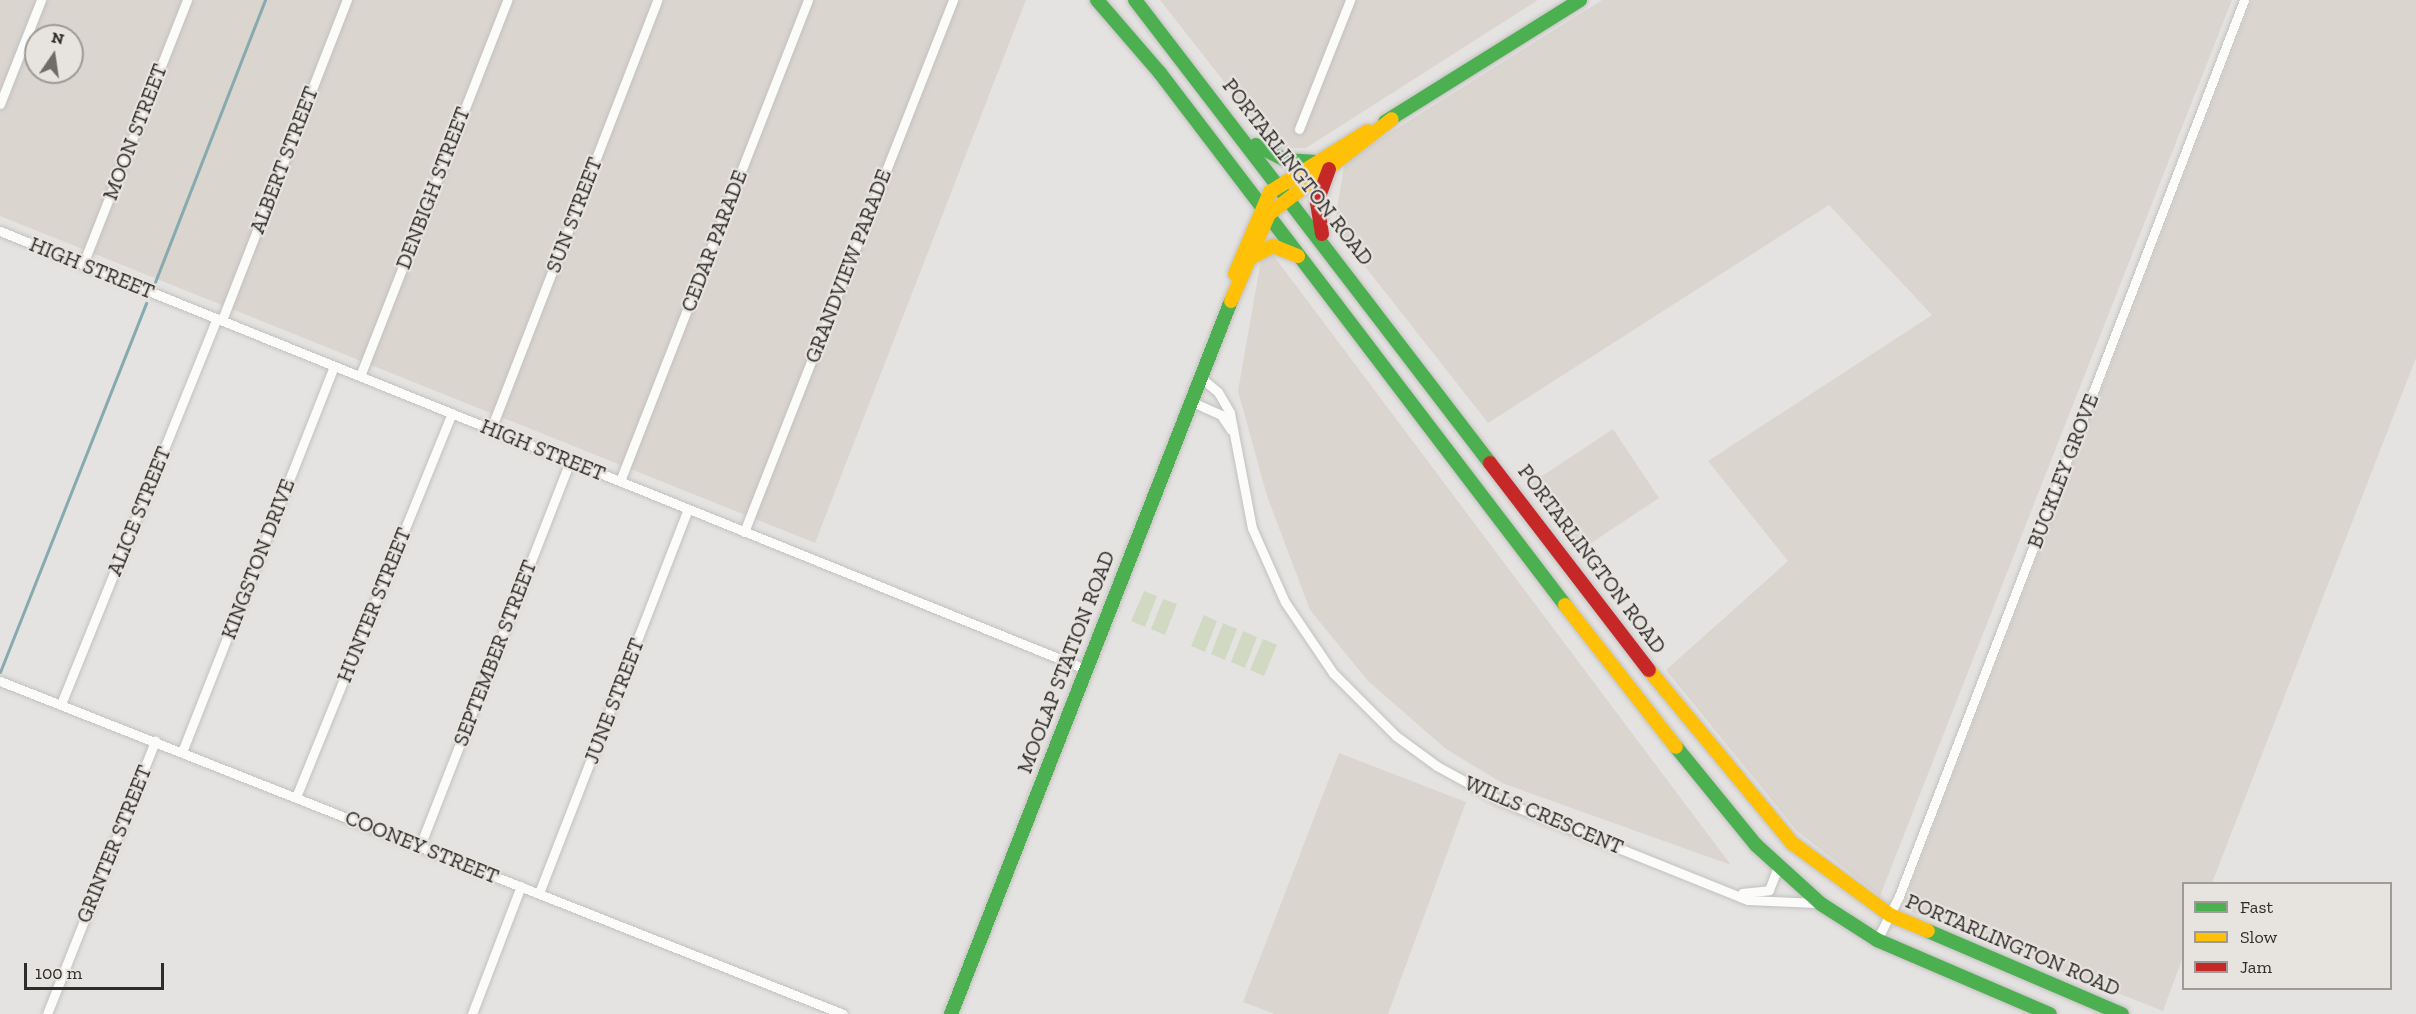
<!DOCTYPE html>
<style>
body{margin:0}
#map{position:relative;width:2416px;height:1014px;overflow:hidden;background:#e5e3e1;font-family:"Zilla Slab",serif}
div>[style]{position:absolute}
.built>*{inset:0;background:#dbd5cf}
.green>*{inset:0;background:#d1d9c3}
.stream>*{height:3px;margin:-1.5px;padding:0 1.5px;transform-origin:1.5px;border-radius:1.5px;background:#86aaaf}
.roads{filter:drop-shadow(0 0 2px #c2c1c0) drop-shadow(0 0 2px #c2c1c0)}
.street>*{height:9px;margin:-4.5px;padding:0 4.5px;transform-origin:4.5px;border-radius:4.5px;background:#fbfbfa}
.fast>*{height:14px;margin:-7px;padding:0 7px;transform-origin:7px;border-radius:7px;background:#4caf50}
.slow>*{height:14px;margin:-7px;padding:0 7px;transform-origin:7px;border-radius:7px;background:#ffc107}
.jam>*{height:14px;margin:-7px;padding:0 7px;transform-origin:7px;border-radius:7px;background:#c62828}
span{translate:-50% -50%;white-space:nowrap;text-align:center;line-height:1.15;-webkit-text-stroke:4.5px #e7e3df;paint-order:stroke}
.street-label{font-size:21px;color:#2f2d2c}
.legend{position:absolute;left:2182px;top:882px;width:210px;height:108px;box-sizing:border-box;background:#e7e3df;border:2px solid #9d9a97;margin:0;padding:8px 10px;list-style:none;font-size:18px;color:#2f2d2c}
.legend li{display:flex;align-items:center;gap:12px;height:30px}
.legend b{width:30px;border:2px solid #9d9a97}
.north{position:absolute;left:24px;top:24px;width:60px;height:60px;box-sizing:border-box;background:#e7e3df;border:2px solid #9d9a97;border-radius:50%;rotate:13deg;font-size:16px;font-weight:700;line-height:24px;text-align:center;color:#2f2d2c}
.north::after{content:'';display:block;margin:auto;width:21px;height:27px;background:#6f6d6b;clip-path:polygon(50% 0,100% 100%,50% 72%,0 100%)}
.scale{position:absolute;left:24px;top:963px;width:140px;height:27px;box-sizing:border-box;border:3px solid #2f2d2c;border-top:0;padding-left:8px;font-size:18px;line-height:21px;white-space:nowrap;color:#2f2d2c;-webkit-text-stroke:4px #e7e3df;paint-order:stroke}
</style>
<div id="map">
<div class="built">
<i style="clip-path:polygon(evenodd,0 0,1026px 0,815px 543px,0 216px,0 0,36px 36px,72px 36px,72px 72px,36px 72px,36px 36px)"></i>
<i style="clip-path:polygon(1160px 0,1538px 0,1306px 148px,1276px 148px)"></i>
<i style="clip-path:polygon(1602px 0,2232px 0,1880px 896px,1797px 831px,1666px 670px,1788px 561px,1708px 461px,1932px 315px,1829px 205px,1488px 423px,1334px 227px,1345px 161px)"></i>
<i style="clip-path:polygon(2252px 0,2416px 0,2416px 358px,2212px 883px,2184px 884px,2183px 957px,2163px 1011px,1902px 908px)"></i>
<i style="clip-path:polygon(1264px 243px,1731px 865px,1502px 783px,1446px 749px,1368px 681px,1310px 610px,1267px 496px,1238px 391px)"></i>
<i style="clip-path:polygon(1613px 429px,1659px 498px,1576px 553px,1530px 484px)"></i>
<i style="clip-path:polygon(1339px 753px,1466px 802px,1388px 1014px,1275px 1014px,1243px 1002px)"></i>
</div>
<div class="green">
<i style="clip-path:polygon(1144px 591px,1157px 596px,1145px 627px,1131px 621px)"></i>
<i style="clip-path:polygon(1163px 599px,1177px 604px,1165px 635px,1151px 629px)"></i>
<i style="clip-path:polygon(1204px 615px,1217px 621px,1205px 652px,1191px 646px)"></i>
<i style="clip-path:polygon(1223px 623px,1237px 629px,1225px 660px,1211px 654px)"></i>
<i style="clip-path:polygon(1243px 631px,1257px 637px,1245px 668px,1231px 662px)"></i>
<i style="clip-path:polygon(1263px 639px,1277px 645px,1264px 676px,1250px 670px)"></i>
</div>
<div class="stream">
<i style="left:155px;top:282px;width:303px;rotate:-68.7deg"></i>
<i style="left:0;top:672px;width:397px;rotate:-68.4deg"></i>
</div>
<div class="roads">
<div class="street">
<i style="left:0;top:104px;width:112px;rotate:-68.5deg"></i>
<i style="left:1299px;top:129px;width:139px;rotate:-68.4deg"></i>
<i style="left:0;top:231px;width:1170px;rotate:21.98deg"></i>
<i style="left:83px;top:264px;width:284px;rotate:-68.5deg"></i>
<i style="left:222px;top:320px;width:344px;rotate:-68.7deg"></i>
<i style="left:360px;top:376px;width:404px;rotate:-68.6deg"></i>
<i style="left:1200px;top:377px;width:23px;rotate:40deg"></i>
<i style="left:1218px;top:392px;width:24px;rotate:60deg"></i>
<i style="left:1230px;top:413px;width:117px;rotate:79.2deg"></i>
<i style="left:1252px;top:528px;width:81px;rotate:66deg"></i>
<i style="left:1285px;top:602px;width:86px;rotate:55.9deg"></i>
<i style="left:1333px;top:673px;width:89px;rotate:45deg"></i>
<i style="left:1396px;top:736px;width:51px;rotate:36.2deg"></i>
<i style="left:1437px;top:766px;width:71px;rotate:28.7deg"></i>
<i style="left:1499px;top:800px;width:268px;rotate:21.9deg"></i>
<i style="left:1748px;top:900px;width:69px;rotate:2.5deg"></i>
<i style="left:1190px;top:401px;width:34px;rotate:24deg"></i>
<i style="left:1221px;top:415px;width:18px;rotate:56deg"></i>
<i style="left:491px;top:429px;width:460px;rotate:-68.8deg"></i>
<i style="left:620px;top:481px;width:516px;rotate:-68.65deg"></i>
<i style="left:744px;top:532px;width:572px;rotate:-68.55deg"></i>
<i style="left:0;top:681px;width:906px;rotate:21.55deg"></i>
<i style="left:61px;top:704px;width:416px;rotate:-68deg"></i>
<i style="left:182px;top:752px;width:415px;rotate:-68.5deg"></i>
<i style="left:296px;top:797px;width:414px;rotate:-67.9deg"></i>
<i style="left:420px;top:846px;width:413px;rotate:-68.7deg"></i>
<i style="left:539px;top:893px;width:412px;rotate:-68.8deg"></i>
<i style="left:1742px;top:893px;width:27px;rotate:-6deg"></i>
<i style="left:1769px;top:890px;width:25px;rotate:-69deg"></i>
<i style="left:1877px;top:940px;width:49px;rotate:-63.4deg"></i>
<i style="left:1899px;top:896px;width:960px;rotate:-68.94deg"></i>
<i style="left:47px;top:1014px;width:294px;rotate:-68.4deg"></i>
<i style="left:472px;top:1014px;width:137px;rotate:-69.1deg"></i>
</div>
<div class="fast">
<i style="left:1097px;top:0;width:96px;rotate:49.2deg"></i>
<i style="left:1160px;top:73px;width:669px;rotate:52.72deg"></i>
<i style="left:1135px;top:0;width:583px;rotate:52.52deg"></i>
<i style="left:1385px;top:122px;width:230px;rotate:-32deg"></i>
<i style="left:1256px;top:145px;width:34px;rotate:27deg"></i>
<i style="left:1286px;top:160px;width:30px;rotate:4deg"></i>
<i style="left:1676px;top:747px;width:127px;rotate:50.8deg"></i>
<i style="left:1756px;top:845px;width:88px;rotate:42.2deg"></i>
<i style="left:1821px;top:904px;width:67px;rotate:32.7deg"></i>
<i style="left:1877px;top:940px;width:188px;rotate:23.2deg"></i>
<i style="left:1928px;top:931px;width:211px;rotate:23.2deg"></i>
<i style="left:951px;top:1014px;width:766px;rotate:-68.56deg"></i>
</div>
<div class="slow">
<i style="left:1252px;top:257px;width:24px;rotate:-28deg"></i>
<i style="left:1273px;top:246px;width:27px;rotate:22deg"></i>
<i style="left:1235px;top:274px;width:89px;rotate:-66.9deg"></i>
<i style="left:1270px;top:192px;width:115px;rotate:-31.9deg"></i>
<i style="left:1231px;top:301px;width:95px;rotate:-66.4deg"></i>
<i style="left:1269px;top:214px;width:155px;rotate:-37.7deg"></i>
<i style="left:1565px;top:605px;width:180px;rotate:52deg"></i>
<i style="left:1649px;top:670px;width:224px;rotate:50.4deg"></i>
<i style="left:1792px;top:843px;width:122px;rotate:36.3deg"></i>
<i style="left:1890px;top:915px;width:41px;rotate:22.8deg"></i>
</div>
<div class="jam">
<i style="left:1322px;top:234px;width:32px;rotate:-99deg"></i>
<i style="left:1317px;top:202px;width:35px;rotate:-70deg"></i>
<i style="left:1490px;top:463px;width:261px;rotate:52.5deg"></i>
</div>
</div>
<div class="street-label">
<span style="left:135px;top:132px;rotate:-69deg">MOON STREET</span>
<span style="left:284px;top:160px;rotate:-69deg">ALBERT STREET</span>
<span style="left:1298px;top:172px;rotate:52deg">PORTARLINGTON ROAD</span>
<span style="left:433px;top:188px;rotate:-69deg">DENBIGH STREET</span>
<span style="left:574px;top:215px;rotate:-69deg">SUN STREET</span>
<span style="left:714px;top:241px;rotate:-69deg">CEDAR PARADE</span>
<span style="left:848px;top:266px;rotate:-69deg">GRANDVIEW PARADE</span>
<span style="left:92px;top:268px;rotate:22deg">HIGH STREET</span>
<span style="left:543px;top:450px;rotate:22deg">HIGH STREET</span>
<span style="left:2063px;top:471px;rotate:-69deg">BUCKLEY GROVE</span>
<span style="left:139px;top:511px;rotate:-68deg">ALICE STREET</span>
<span style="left:258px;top:559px;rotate:-69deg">KINGSTON DRIVE</span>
<span style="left:1592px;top:559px;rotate:53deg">PORTARLINGTON ROAD</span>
<span style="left:374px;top:605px;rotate:-68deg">HUNTER STREET</span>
<span style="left:495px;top:653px;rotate:-69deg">SEPTEMBER STREET</span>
<span style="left:1066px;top:662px;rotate:-69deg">MOOLAP STATION ROAD</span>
<span style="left:614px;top:701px;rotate:-69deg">JUNE STREET</span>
<span style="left:1544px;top:815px;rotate:23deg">WILLS CRESCENT</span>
<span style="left:114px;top:844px;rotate:-68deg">GRINTER STREET</span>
<span style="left:422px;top:847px;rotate:22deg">COONEY STREET</span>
<span style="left:2013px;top:945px;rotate:23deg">PORTARLINGTON ROAD</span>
</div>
<ul class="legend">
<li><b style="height:8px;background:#4caf50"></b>Fast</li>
<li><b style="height:8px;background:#ffc107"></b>Slow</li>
<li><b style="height:8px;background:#c62828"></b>Jam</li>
</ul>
<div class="north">N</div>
<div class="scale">100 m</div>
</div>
